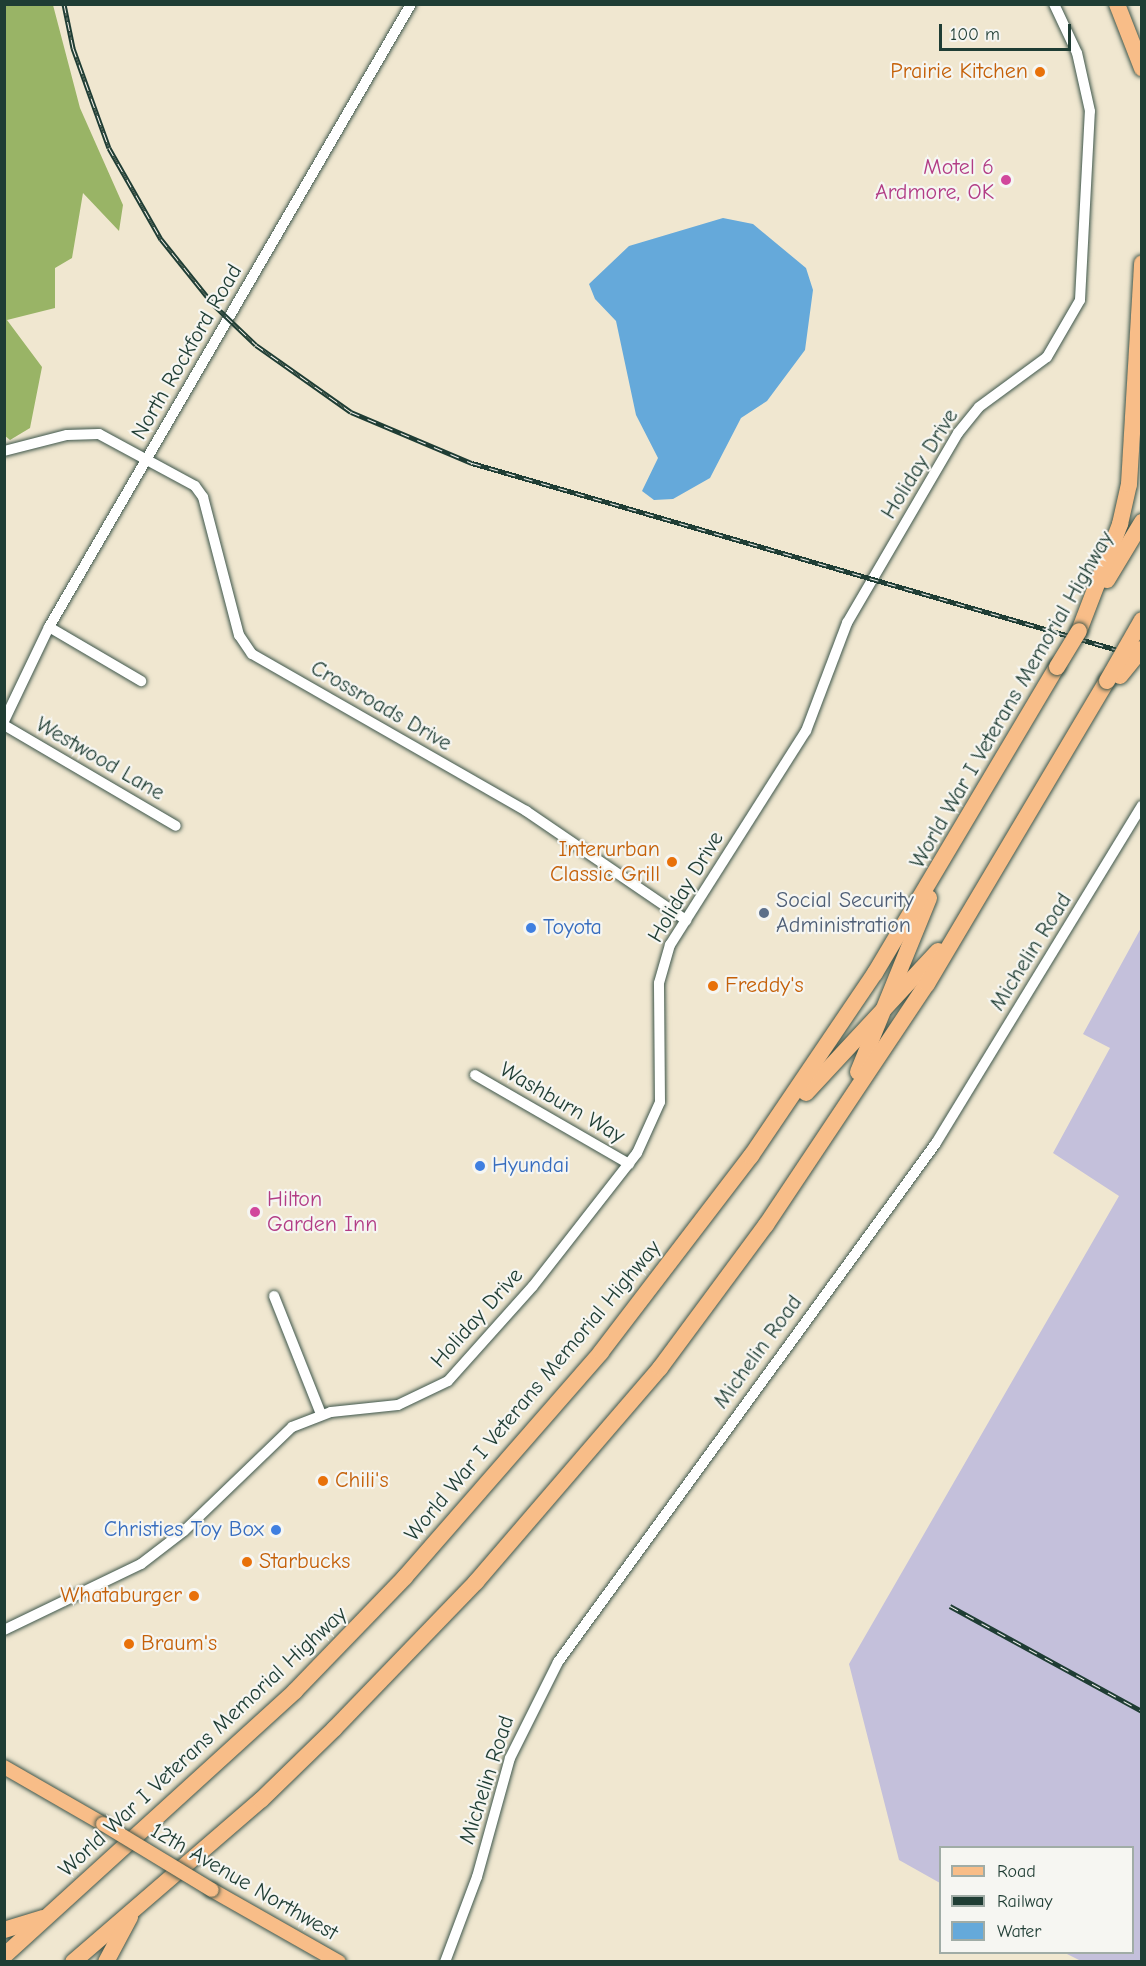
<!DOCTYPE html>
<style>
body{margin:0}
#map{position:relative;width:1146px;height:1966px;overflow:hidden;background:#f0e7d0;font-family:"Comic Neue",sans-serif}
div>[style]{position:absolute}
.industrial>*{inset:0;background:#c4c0db}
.forest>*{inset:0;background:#99b466}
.water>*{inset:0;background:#65a9da}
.roads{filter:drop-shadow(0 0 2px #3e564b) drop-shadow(0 0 2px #3e564b)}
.minor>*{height:10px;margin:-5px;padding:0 5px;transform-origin:5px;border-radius:5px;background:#fff}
.major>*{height:14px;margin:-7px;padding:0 7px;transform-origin:7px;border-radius:7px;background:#f8bd88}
.highway>*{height:16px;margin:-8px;padding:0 8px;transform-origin:8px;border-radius:8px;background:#f8bd88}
.rail>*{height:5px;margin-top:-2.5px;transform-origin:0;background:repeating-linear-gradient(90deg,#f6f6f2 0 9px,#1f3d34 0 18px);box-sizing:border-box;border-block:2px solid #1f3d34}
.bridges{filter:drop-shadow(0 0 2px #3e564b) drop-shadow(0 0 2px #3e564b)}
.major-bridge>*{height:14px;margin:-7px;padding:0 7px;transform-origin:7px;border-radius:7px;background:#f8bd88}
.highway-bridge>*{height:16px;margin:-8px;padding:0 8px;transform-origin:8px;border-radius:8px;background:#f8bd88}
.dots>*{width:16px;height:16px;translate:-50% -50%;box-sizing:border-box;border:3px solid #f6f6f2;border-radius:50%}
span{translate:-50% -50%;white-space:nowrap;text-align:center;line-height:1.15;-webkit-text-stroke:4.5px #f6f6f2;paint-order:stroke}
.food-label{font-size:22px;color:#c56008}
.right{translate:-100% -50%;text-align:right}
.left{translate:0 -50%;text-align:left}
.hotel-label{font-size:22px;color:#b23c85}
.street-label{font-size:22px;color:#1f3d34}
.service-label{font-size:22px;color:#4e5e75}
.shop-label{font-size:22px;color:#366cbe}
.frame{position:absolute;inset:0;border:6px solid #1f3d34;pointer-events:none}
.legend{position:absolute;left:939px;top:1846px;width:195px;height:108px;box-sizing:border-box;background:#f6f6f2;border:2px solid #a0aca6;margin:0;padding:8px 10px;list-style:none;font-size:18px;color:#1f3d34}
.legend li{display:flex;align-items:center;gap:12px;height:30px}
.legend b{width:30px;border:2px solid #a0aca6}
.scale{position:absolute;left:939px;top:24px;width:132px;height:27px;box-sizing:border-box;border:3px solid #1f3d34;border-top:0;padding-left:8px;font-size:18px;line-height:21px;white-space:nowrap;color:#1f3d34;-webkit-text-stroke:4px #f6f6f2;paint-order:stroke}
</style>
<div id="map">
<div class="industrial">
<i style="clip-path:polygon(1141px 928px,1141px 1961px,1081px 1961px,1065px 1953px,1132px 1952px,1132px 1848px,940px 1848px,940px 1883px,899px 1860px,849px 1664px,1119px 1196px,1053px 1153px,1110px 1048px,1083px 1034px)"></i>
</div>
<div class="forest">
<i style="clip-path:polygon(4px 5px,53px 5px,80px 108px,123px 205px,119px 231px,83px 193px,72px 258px,55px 268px,55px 308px,7px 320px,42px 367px,30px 428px,10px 440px,4px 435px)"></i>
</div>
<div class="water">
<i style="clip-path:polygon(723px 218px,753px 224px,806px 268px,813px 290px,805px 350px,767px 401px,741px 418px,710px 478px,673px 499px,654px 500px,642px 491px,658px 458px,636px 415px,616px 321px,595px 299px,589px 284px,629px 246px)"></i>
</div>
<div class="roads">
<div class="minor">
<i style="left:4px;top:451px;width:65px;rotate:-14.3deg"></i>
<i style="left:67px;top:435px;width:32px;rotate:-2deg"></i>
<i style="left:99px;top:434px;width:109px;rotate:28.4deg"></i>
<i style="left:195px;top:486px;width:14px;rotate:54deg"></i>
<i style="left:203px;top:497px;width:143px;rotate:75.4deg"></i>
<i style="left:239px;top:635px;width:23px;rotate:56deg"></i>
<i style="left:252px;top:654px;width:316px;rotate:29.8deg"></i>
<i style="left:526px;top:811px;width:194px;rotate:34.3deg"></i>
<i style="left:49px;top:627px;width:107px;rotate:30.4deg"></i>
<i style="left:4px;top:721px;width:104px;rotate:-64.4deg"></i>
<i style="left:49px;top:627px;width:721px;rotate:-59.84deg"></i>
<i style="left:4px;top:725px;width:199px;rotate:30.4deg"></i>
<i style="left:475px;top:1075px;width:178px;rotate:30deg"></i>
<i style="left:274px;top:1296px;width:127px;rotate:68.3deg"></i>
<i style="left:4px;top:1630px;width:152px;rotate:-25.7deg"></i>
<i style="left:141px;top:1564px;width:54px;rotate:-37.5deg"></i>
<i style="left:184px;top:1531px;width:150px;rotate:-43.9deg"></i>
<i style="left:292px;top:1427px;width:42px;rotate:-21deg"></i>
<i style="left:331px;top:1412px;width:67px;rotate:-6deg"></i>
<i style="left:398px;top:1405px;width:55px;rotate:-25.6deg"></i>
<i style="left:448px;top:1381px;width:127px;rotate:-48.2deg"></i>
<i style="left:533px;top:1286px;width:169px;rotate:-52deg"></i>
<i style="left:637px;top:1153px;width:56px;rotate:-65.7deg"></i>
<i style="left:660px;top:1102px;width:119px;rotate:-90.5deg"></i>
<i style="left:659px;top:983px;width:40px;rotate:-74deg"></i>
<i style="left:670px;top:945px;width:254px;rotate:-57.6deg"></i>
<i style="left:806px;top:731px;width:116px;rotate:-69.2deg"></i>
<i style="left:847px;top:623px;width:220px;rotate:-59.7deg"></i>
<i style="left:958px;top:433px;width:33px;rotate:-51deg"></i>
<i style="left:979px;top:407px;width:84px;rotate:-36.3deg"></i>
<i style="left:1047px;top:357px;width:66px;rotate:-59.9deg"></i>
<i style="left:1080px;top:300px;width:189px;rotate:-87deg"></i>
<i style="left:1090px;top:111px;width:59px;rotate:-102.6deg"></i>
<i style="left:1077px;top:53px;width:54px;rotate:-115.1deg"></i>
<i style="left:445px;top:1962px;width:91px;rotate:-69.4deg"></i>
<i style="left:477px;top:1877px;width:123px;rotate:-74.5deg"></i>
<i style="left:510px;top:1758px;width:107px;rotate:-63.4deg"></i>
<i style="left:558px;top:1662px;width:642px;rotate:-53.93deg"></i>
<i style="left:936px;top:1143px;width:395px;rotate:-58.6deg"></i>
</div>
<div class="major">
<i style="left:4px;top:1767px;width:114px;rotate:29.9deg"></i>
<i style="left:212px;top:1890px;width:146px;rotate:29.6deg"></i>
</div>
<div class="highway">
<i style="left:1117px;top:4px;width:69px;rotate:68.7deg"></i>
<i style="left:1107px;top:580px;width:68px;rotate:-58.9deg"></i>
<i style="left:1079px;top:631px;width:115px;rotate:-69deg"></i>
<i style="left:1120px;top:524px;width:41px;rotate:-77.3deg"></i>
<i style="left:1129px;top:484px;width:221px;rotate:-86.6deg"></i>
<i style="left:858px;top:1072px;width:188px;rotate:-67.8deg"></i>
<i style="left:806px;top:1093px;width:194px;rotate:-47.1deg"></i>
<i style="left:4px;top:1930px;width:41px;rotate:-17.1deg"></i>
<i style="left:4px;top:1956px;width:394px;rotate:-42.3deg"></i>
<i style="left:295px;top:1691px;width:158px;rotate:-46deg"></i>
<i style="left:405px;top:1577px;width:298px;rotate:-48.9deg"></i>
<i style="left:601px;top:1352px;width:247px;rotate:-52.6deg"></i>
<i style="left:751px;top:1156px;width:221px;rotate:-55.9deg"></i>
<i style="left:875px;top:973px;width:356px;rotate:-59.3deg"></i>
<i style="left:73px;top:1962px;width:248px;rotate:-40.8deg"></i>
<i style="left:261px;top:1800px;width:103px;rotate:-44.2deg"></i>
<i style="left:335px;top:1728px;width:203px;rotate:-46deg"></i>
<i style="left:476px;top:1582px;width:282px;rotate:-49.3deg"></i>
<i style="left:660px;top:1368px;width:178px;rotate:-53.5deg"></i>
<i style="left:766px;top:1225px;width:290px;rotate:-56.3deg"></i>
<i style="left:927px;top:984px;width:352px;rotate:-59.3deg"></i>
<i style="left:106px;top:1962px;width:51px;rotate:-61.9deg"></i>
</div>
</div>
<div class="rail">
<i style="left:64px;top:4px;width:45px;rotate:78.4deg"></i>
<i style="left:73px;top:48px;width:106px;rotate:70.2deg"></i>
<i style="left:109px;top:148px;width:105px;rotate:60.3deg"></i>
<i style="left:161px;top:239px;width:83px;rotate:51.3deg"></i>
<i style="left:213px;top:304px;width:59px;rotate:43.6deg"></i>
<i style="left:256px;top:345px;width:116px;rotate:35.2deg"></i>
<i style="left:351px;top:412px;width:131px;rotate:22.9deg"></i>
<i style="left:472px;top:463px;width:698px;rotate:16.15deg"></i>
<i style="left:950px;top:1606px;width:219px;rotate:28.7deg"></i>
</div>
<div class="bridges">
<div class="major-bridge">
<i style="left:103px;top:1824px;width:127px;rotate:31.2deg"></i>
</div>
<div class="highway-bridge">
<i style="left:1057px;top:667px;width:42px;rotate:-58.6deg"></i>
<i style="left:1120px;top:676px;width:35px;rotate:-51deg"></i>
<i style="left:1107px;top:681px;width:70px;rotate:-60.2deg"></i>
</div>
</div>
<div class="dots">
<i style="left:1040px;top:72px;background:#e8710a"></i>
<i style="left:1006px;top:180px;background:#d1479c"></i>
<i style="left:672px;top:862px;background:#e8710a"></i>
<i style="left:764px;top:913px;background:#5c6f8a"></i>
<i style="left:531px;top:928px;background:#3f7fe0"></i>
<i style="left:713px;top:986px;background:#e8710a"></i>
<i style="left:480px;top:1166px;background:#3f7fe0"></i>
<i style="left:255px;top:1212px;background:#d1479c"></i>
<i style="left:323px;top:1481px;background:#e8710a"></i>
<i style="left:276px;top:1530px;background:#3f7fe0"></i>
<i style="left:247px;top:1562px;background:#e8710a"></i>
<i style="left:194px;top:1596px;background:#e8710a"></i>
<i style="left:129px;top:1644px;background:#e8710a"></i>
</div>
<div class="food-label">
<span class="right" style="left:1028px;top:72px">Prairie Kitchen</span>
<span class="right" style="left:660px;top:862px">Interurban<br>Classic Grill</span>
<span class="left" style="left:725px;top:986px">Freddy's</span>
<span class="left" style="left:335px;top:1481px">Chili's</span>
<span class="left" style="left:259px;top:1562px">Starbucks</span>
<span class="right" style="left:182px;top:1596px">Whataburger</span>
<span class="left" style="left:141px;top:1644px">Braum's</span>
</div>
<div class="hotel-label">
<span class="right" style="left:994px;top:180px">Motel 6<br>Ardmore, OK</span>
<span class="left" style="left:267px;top:1212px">Hilton<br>Garden Inn</span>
</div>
<div class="street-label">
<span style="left:187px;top:352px;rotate:-60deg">North Rockford Road</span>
<span style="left:920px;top:464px;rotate:-58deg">Holiday Drive</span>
<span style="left:1012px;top:700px;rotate:-60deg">World War I Veterans Memorial Highway</span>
<span style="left:381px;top:706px;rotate:30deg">Crossroads Drive</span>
<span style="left:100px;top:759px;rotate:30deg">Westwood Lane</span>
<span style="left:686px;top:887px;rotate:-59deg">Holiday Drive</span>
<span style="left:1031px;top:952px;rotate:-58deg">Michelin Road</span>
<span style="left:562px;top:1103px;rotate:30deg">Washburn Way</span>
<span style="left:477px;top:1318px;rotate:-48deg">Holiday Drive</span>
<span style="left:758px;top:1352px;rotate:-54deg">Michelin Road</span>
<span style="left:533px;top:1391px;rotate:-50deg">World War I Veterans Memorial Highway</span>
<span style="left:203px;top:1742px;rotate:-43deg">World War I Veterans Memorial Highway</span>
<span style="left:487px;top:1780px;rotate:-72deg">Michelin Road</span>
<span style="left:244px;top:1882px;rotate:30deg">12th Avenue Northwest</span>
</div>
<div class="service-label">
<span class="left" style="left:776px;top:913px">Social Security<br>Administration</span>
</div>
<div class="shop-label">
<span class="left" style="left:543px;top:928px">Toyota</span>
<span class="left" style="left:492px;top:1166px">Hyundai</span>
<span class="right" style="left:264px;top:1530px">Christies Toy Box</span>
</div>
<div class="frame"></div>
<ul class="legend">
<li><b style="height:8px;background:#f8bd88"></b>Road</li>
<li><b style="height:8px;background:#1f3d34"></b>Railway</li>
<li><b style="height:16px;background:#65a9da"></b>Water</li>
</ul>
<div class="scale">100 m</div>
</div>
